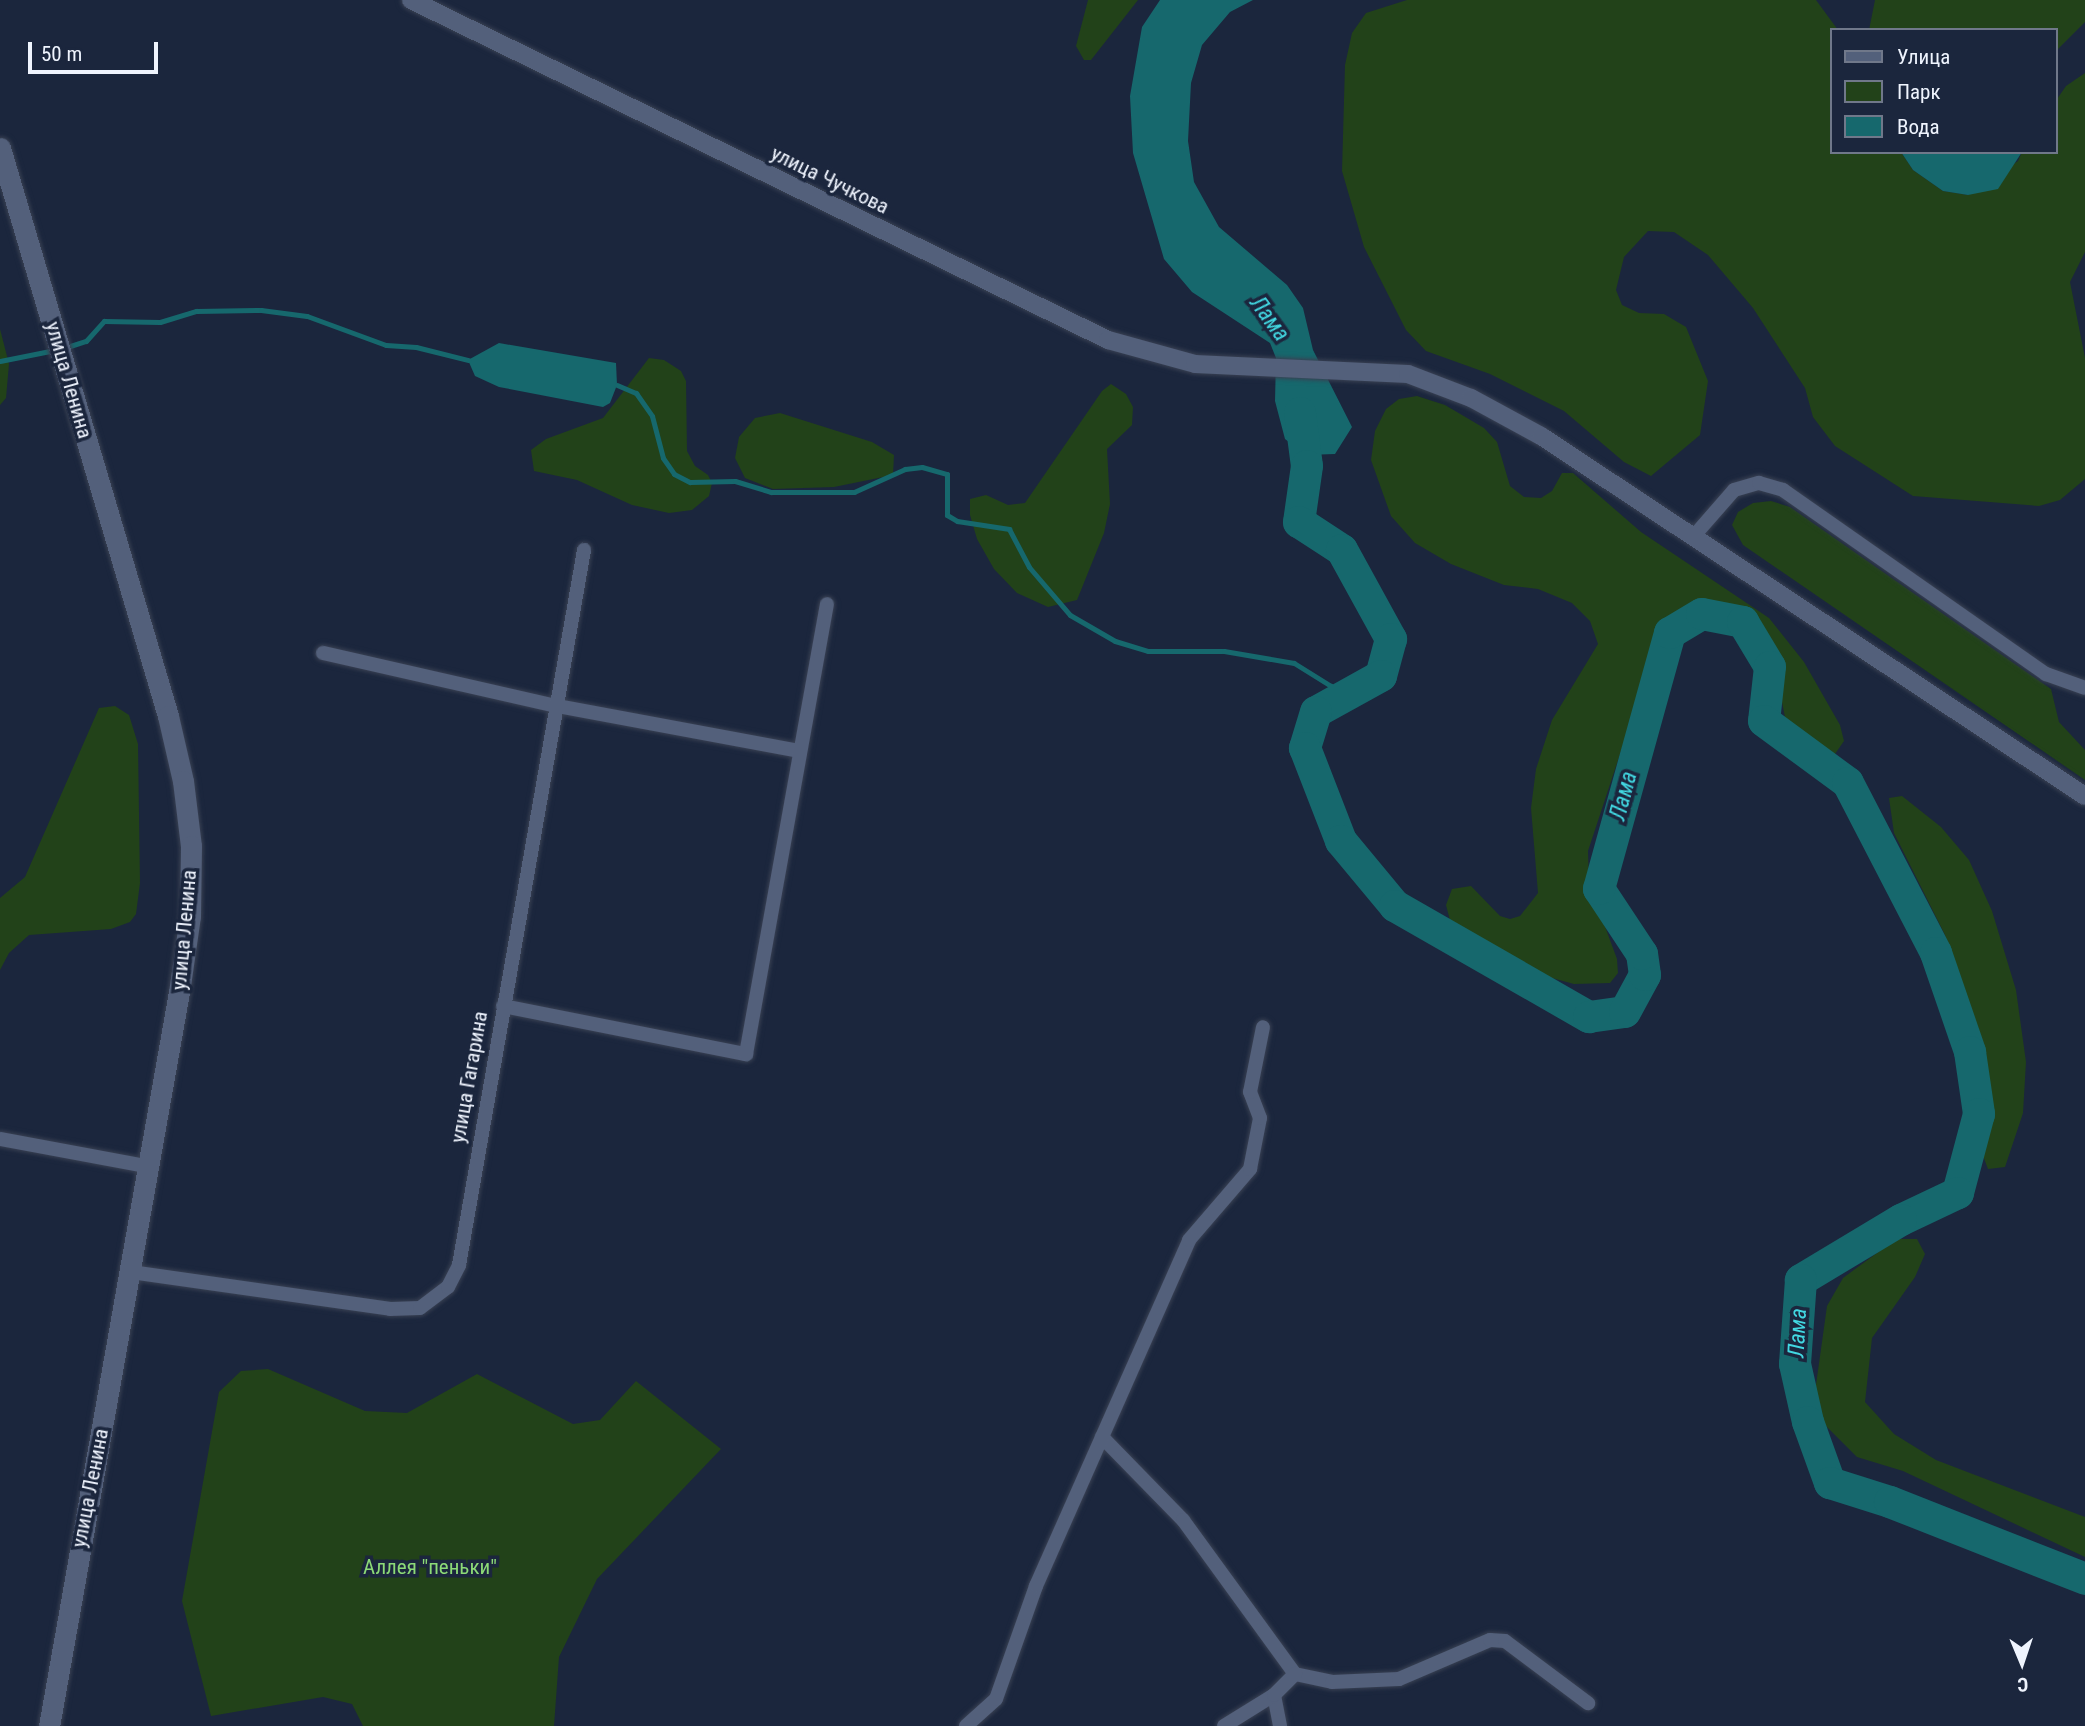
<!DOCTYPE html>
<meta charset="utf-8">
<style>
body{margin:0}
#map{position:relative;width:2085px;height:1726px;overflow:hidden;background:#1b263d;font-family:"Roboto Condensed",sans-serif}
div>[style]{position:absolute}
.green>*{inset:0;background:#224219}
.water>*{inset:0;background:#16686d}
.stream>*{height:5px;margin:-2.5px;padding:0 2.5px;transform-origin:2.5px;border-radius:2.5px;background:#16686d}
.river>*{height:32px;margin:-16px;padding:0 16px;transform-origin:16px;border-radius:16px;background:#16686d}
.roads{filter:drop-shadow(0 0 2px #394153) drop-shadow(0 0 2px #394153)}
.minor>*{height:14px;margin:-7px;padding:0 7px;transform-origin:7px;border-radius:7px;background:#53607b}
.tertiary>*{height:18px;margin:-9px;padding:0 9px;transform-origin:9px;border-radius:9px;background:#53607b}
.secondary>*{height:21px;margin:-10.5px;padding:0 10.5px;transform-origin:10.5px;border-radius:10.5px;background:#53607b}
span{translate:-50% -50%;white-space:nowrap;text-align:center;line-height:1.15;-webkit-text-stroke:7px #1b263d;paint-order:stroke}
.street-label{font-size:21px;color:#eff4fe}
.park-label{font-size:21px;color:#8cda77}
.water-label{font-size:23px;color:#42d8e2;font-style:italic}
.legend{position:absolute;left:1830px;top:28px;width:228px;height:126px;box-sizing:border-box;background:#1b263d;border:2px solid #70788a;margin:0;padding:9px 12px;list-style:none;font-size:21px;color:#eff4fe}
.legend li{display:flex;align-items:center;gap:14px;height:35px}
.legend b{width:35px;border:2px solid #70788a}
.north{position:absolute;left:1987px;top:1628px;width:70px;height:70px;-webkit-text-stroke:5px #1b263d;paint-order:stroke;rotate:178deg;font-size:19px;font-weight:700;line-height:28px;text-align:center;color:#eff4fe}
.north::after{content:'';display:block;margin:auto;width:24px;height:32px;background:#eff4fe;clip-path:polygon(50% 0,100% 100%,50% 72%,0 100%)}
.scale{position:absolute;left:28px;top:42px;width:130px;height:32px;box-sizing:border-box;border:4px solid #eff4fe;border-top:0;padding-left:9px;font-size:21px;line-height:24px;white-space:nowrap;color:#eff4fe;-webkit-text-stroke:5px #1b263d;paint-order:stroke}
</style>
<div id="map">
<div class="green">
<i style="clip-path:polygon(1088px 0,1138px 0,1091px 60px,1084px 60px,1076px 46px)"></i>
<i style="clip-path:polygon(1407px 0,1816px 0,1838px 30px,1831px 30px,1831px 152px,1901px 152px,1913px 170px,1943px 191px,1968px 195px,2018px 161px,2022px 152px,2055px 152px,2055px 102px,2066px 86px,2085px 73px,2085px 252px,2070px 282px,2085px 358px,2085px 479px,2060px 500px,2039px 506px,1913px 496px,1835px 446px,1813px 417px,1805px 388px,1753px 308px,1708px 255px,1674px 232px,1648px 231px,1624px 257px,1616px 290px,1622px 305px,1639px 313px,1664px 314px,1686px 327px,1708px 381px,1700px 435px,1651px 476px,1624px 462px,1564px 411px,1490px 374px,1426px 351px,1406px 330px,1364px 247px,1342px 171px,1345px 65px,1352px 33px,1366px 13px)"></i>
<i style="clip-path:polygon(1875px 0,2085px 0,2085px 22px,2055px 52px,2055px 30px,1869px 30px)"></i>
<i style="clip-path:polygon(0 329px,9px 364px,6px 398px,0 405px)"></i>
<i style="clip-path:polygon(649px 358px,664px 360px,681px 371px,686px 381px,687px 451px,695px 466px,708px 475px,712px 483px,709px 496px,692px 510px,669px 513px,632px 505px,577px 480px,534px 471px,531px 450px,546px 439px,603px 418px)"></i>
<i style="clip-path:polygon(1111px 384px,1126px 394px,1133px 407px,1132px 425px,1107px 449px,1110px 504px,1104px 533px,1077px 600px,1048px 607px,1017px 593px,994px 569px,977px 539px,970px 515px,970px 499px,986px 495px,1008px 505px,1025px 503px,1102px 391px)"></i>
<i style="clip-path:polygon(1417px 396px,1445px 405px,1484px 428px,1497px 442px,1510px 486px,1524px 497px,1541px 498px,1552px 491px,1562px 473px,1573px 473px,1641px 532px,1769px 618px,1804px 662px,1840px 725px,1844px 741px,1835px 754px,1822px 754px,1795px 734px,1785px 717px,1771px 648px,1742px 617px,1727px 609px,1707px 609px,1685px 612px,1668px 623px,1656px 645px,1588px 851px,1589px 883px,1617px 959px,1618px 973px,1610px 983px,1574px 984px,1526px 971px,1451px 924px,1446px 905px,1452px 889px,1471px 886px,1500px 916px,1510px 919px,1520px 916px,1538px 893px,1531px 808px,1536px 769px,1552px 720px,1598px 644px,1590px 621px,1572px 603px,1538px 589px,1504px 585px,1451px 564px,1415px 543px,1391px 516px,1371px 460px,1375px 431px,1386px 409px,1399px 399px)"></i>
<i style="clip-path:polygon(780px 413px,872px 442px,894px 455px,893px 475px,834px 487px,773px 489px,745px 478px,735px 458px,739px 437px,755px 418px)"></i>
<i style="clip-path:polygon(1771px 501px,1790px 507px,2051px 689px,2059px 722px,2085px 750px,2085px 780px,1743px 545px,1732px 525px,1738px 512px,1753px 503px)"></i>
<i style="clip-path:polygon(115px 706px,129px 715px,138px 744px,140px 883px,136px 914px,130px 922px,111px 929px,29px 935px,9px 953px,0 970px,0 898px,25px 877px,99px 708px)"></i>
<i style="clip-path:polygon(1902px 796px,1941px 827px,1969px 860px,1992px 911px,2016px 990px,2026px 1062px,2023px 1113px,2005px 1167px,1988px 1169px,1982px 1153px,1986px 1064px,1945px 935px,1894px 833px,1889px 798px)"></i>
<i style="clip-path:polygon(1896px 1239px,1917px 1239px,1925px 1254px,1915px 1277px,1872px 1338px,1865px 1402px,1894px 1434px,1936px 1460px,2085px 1517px,2085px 1557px,1903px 1471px,1857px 1457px,1821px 1421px,1815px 1392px,1827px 1306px,1843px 1278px)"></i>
<i style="clip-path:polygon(268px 1369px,365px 1411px,407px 1413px,477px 1374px,573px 1424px,600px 1420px,636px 1381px,721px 1449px,597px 1579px,559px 1657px,554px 1726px,363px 1726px,352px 1704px,323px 1697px,211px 1716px,182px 1601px,219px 1392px,241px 1371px)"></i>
</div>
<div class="water">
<i style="clip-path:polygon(1160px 0,1253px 0,1230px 12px,1202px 45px,1191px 83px,1188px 141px,1194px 182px,1219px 227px,1287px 285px,1303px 308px,1313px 350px,1352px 427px,1335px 454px,1306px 455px,1285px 439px,1275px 401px,1276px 358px,1270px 343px,1192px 292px,1164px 259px,1133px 153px,1130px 96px,1142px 27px)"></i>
<i style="clip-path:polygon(1901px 152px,2022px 152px,1998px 189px,1968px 195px,1943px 191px,1913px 170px)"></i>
<i style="clip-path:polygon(499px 343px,616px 363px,617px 385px,610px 403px,603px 407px,499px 387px,475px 376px,468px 360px)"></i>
</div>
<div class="stream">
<i style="left:64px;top:348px;width:23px;rotate:-18deg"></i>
<i style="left:86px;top:341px;width:27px;rotate:-48deg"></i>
<i style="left:104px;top:321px;width:56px;rotate:1deg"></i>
<i style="left:160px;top:322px;width:38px;rotate:-17deg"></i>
<i style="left:196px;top:311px;width:65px;rotate:-0.9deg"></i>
<i style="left:261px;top:310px;width:46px;rotate:7.4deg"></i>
<i style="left:307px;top:316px;width:84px;rotate:20.2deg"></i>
<i style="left:386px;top:345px;width:30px;rotate:4deg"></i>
<i style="left:416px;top:347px;width:54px;rotate:14deg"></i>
<i style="left:0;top:361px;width:56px;rotate:-11.3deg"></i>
<i style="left:617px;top:385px;width:21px;rotate:23deg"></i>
<i style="left:636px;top:393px;width:28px;rotate:55deg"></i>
<i style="left:652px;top:416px;width:43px;rotate:75.3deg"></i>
<i style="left:663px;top:458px;width:19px;rotate:55deg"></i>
<i style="left:674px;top:474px;width:18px;rotate:27deg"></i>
<i style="left:690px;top:482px;width:45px;rotate:-1.3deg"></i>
<i style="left:735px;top:481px;width:38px;rotate:17deg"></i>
<i style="left:771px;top:492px;width:83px"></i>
<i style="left:854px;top:492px;width:56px;rotate:-24.3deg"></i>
<i style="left:905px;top:469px;width:17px;rotate:-7deg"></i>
<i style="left:922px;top:467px;width:26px;rotate:16deg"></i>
<i style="left:947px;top:474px;width:41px;rotate:90deg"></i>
<i style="left:947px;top:515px;width:12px;rotate:31deg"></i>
<i style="left:957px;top:521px;width:53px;rotate:8.7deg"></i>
<i style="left:1009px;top:529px;width:43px;rotate:62.2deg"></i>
<i style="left:1029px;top:567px;width:63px;rotate:49.5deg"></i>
<i style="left:1070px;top:615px;width:52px;rotate:30deg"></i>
<i style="left:1115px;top:641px;width:34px;rotate:17deg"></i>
<i style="left:1148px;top:651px;width:76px"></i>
<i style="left:1224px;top:651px;width:71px;rotate:9.7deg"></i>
<i style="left:1294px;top:663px;width:44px;rotate:31.9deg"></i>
<i style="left:1331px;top:686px;width:16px;rotate:55deg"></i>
</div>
<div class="river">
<i style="left:1300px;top:413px;width:53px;rotate:82.5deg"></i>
<i style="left:1307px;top:466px;width:57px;rotate:98.1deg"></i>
<i style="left:1299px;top:522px;width:51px;rotate:33.1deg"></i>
<i style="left:1342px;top:550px;width:102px;rotate:61.2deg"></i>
<i style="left:1391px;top:639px;width:38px;rotate:105deg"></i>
<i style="left:1381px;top:676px;width:74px;rotate:151deg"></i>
<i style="left:1316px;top:712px;width:38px;rotate:107deg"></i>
<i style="left:1305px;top:748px;width:100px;rotate:68.8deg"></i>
<i style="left:1341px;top:841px;width:85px;rotate:50.3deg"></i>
<i style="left:1395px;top:906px;width:224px;rotate:29.8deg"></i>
<i style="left:1589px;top:1017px;width:36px;rotate:-8deg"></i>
<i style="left:1625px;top:1012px;width:42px;rotate:-61.6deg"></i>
<i style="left:1645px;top:975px;width:21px;rotate:-98deg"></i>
<i style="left:1642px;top:954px;width:78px;rotate:-123.5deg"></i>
<i style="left:1599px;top:889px;width:266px;rotate:-74.5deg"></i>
<i style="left:1670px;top:633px;width:37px;rotate:-31deg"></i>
<i style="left:1702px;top:614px;width:42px;rotate:11deg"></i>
<i style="left:1743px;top:622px;width:52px;rotate:59deg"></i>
<i style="left:1770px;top:667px;width:54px;rotate:96.3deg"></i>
<i style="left:1764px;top:721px;width:104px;rotate:36.4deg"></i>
<i style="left:1848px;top:783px;width:191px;rotate:62.6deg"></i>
<i style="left:1936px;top:953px;width:105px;rotate:71deg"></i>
<i style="left:1970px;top:1052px;width:63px;rotate:81.7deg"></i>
<i style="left:1979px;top:1114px;width:82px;rotate:104.9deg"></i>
<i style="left:1958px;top:1193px;width:63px;rotate:154.7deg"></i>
<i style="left:1901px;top:1220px;width:117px;rotate:149deg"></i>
<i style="left:1801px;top:1280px;width:84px;rotate:94.1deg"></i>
<i style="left:1795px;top:1364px;width:59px;rotate:77.4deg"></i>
<i style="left:1808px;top:1422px;width:65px;rotate:70.2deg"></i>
<i style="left:1830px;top:1483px;width:63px;rotate:17.6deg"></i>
<i style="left:1890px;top:1502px;width:210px;rotate:21.5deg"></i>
</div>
<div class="roads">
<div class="minor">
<i style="left:1693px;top:537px;width:62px;rotate:-48.9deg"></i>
<i style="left:1734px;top:490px;width:26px;rotate:-16deg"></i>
<i style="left:1759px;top:483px;width:25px;rotate:16deg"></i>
<i style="left:1783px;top:490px;width:321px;rotate:35deg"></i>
<i style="left:2046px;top:674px;width:41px;rotate:19.7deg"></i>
<i style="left:323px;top:653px;width:240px;rotate:12.8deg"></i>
<i style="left:557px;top:706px;width:247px;rotate:10.5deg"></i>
<i style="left:503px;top:1006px;width:248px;rotate:11.2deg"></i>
<i style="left:746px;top:1054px;width:457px;rotate:-79.8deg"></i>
<i style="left:0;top:1139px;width:154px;rotate:10.5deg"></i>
<i style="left:131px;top:1272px;width:262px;rotate:8.1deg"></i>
<i style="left:390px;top:1309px;width:30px;rotate:-2deg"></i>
<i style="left:420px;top:1308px;width:35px;rotate:-37deg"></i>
<i style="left:448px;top:1287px;width:25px;rotate:-63deg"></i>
<i style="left:459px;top:1265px;width:726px;rotate:-80.08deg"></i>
<i style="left:1102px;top:1437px;width:116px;rotate:45.7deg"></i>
<i style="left:1183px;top:1520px;width:190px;rotate:54deg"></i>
<i style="left:1295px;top:1674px;width:38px;rotate:12deg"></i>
<i style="left:1332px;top:1682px;width:67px;rotate:-2.6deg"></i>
<i style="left:1399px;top:1679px;width:99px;rotate:-23.2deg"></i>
<i style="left:1490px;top:1640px;width:15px;rotate:4deg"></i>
<i style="left:1505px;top:1641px;width:104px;rotate:36.8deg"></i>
<i style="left:1274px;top:1695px;width:32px;rotate:79deg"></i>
<i style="left:966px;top:1726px;width:40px;rotate:-42deg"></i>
<i style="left:996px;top:1699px;width:120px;rotate:-70.5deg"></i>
<i style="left:1036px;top:1586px;width:378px;rotate:-66.1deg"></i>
<i style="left:1189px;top:1240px;width:94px;rotate:-49.3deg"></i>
<i style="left:1250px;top:1169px;width:52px;rotate:-78.9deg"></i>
<i style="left:1260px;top:1118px;width:28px;rotate:-111deg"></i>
<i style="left:1250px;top:1092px;width:66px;rotate:-78.7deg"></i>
<i style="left:1224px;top:1726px;width:59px;rotate:-31.8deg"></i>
<i style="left:1274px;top:1695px;width:30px;rotate:-45deg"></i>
</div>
<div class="tertiary">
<i style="left:411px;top:0;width:776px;rotate:26deg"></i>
<i style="left:1108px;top:340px;width:90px;rotate:15.4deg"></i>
<i style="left:1195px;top:364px;width:213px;rotate:2.7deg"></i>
<i style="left:1408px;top:374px;width:67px;rotate:20.9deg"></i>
<i style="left:1471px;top:398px;width:80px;rotate:28.5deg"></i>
<i style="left:1541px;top:436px;width:652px;rotate:33.5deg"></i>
</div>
<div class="secondary">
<i style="left:0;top:148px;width:592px;rotate:73.52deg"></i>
<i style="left:168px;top:716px;width:67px;rotate:77deg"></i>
<i style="left:183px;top:781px;width:65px;rotate:83deg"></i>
<i style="left:191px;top:846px;width:70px;rotate:90.8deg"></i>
<i style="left:190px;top:916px;width:77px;rotate:98.2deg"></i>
<i style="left:179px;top:992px;width:745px;rotate:100.04deg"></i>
</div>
</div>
<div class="street-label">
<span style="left:830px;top:180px;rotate:26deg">улица Чучкова</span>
<span style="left:69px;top:380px;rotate:74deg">улица Ленина</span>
<span style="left:184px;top:930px;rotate:-85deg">улица Ленина</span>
<span style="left:469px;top:1077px;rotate:-80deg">улица Гагарина</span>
<span style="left:90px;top:1488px;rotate:-79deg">улица Ленина</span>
</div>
<div class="park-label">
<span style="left:430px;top:1567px">Аллея "пеньки"</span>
</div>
<div class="water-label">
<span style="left:1269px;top:319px;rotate:54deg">Лама</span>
<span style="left:1624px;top:796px;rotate:-75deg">Лама</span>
<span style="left:1798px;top:1333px;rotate:-87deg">Лама</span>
</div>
<ul class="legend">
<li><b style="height:9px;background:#53607b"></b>Улица</li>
<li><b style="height:19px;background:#224219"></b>Парк</li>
<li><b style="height:19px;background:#16686d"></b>Вода</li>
</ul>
<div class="north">С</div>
<div class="scale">50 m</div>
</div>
